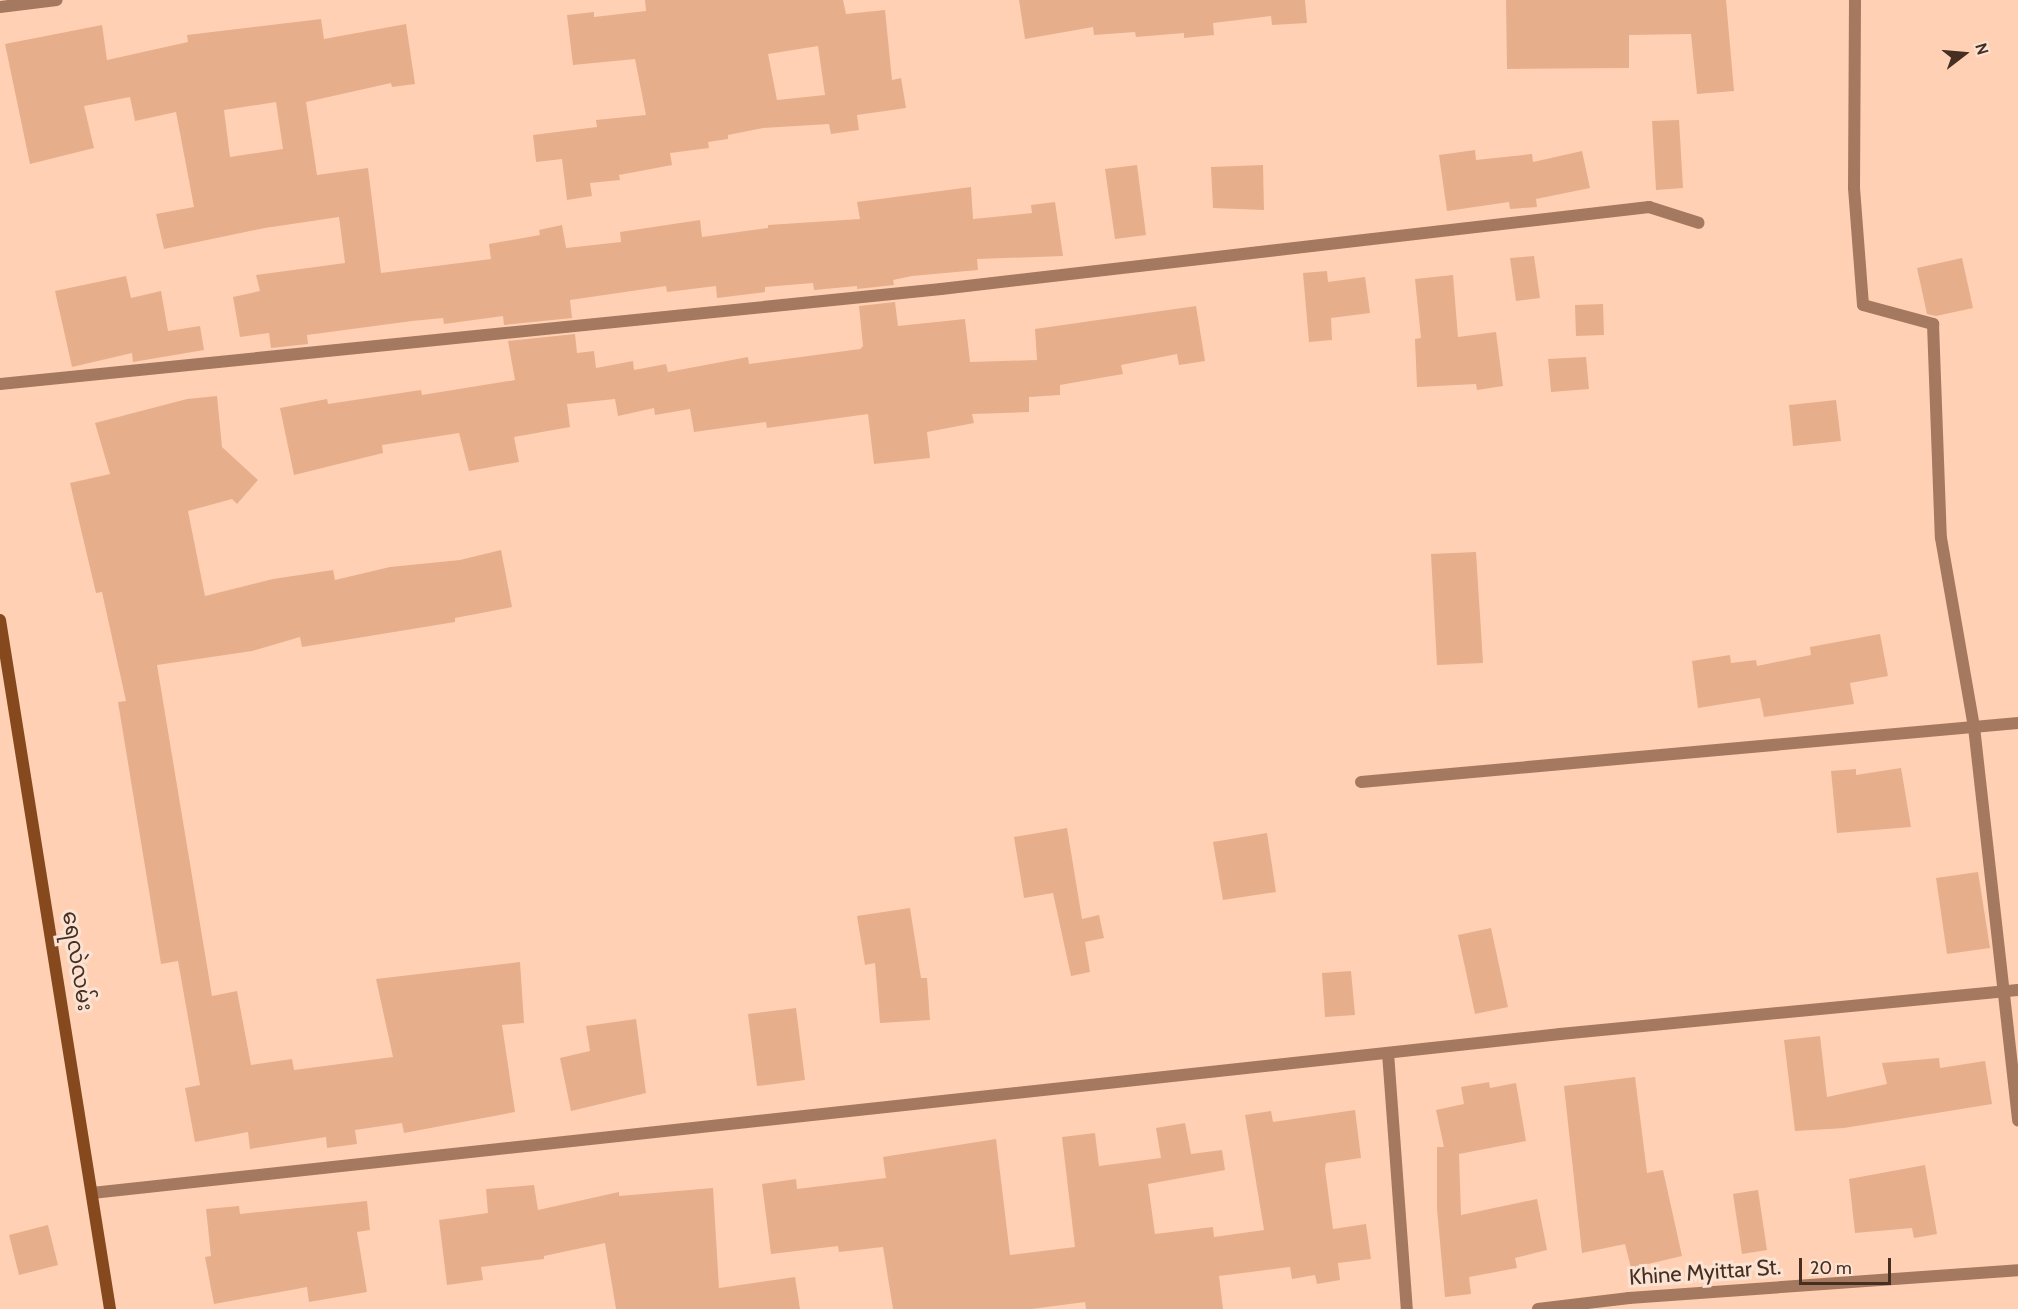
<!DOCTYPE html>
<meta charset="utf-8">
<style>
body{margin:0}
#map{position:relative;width:2018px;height:1309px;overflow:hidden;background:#ffd0b3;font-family:Cabin,"Noto Sans Myanmar",sans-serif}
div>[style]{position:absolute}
.building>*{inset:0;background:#e7ae8c}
.minor>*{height:12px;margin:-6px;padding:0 6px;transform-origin:6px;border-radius:6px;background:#a5795f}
.secondary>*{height:12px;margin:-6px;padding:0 6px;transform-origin:6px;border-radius:6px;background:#86491d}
span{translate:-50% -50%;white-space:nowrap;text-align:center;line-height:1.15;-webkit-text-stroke:6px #fbe3d4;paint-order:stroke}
.street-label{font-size:22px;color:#462f21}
.north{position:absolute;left:1934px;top:24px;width:60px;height:60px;-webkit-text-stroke:4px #fbe3d4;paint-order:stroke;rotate:74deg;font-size:16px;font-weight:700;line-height:24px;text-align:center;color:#462f21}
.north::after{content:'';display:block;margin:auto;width:21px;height:27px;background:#462f21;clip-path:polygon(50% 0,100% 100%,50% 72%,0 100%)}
.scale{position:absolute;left:1799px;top:1258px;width:92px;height:27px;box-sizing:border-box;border:3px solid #462f21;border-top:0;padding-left:8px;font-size:18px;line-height:21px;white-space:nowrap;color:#462f21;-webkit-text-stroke:4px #fbe3d4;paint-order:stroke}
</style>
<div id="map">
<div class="building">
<i style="clip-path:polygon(evenodd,645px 0,843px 0,846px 14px,885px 10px,892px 80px,901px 78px,906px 108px,857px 115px,859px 130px,831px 134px,829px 124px,763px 128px,728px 135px,728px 139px,708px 142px,709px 148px,670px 153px,672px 165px,619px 175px,620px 180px,590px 183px,592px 196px,567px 200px,562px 159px,536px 162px,533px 135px,597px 127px,596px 120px,646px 115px,635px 59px,573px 65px,567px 15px,594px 12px,594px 17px,646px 11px,645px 0,818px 46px,825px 95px,777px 100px,768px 54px,818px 46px)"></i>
<i style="clip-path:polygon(1019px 0,1305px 0,1307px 23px,1272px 25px,1271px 16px,1213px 23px,1214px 35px,1184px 38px,1184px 33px,1136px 37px,1135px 32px,1094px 35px,1093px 27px,1025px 39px)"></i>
<i style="clip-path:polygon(1506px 0,1726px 0,1734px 91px,1697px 94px,1691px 34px,1629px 35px,1629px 68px,1507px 69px)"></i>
<i style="clip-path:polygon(evenodd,321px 19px,324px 39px,406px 24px,415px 84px,392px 87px,391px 83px,306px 102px,317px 175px,368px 168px,381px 273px,491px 259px,489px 244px,540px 235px,539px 230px,562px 225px,566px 248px,621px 242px,620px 232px,700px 220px,702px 237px,768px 228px,768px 225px,860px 219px,857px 202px,971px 187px,973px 219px,1032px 213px,1031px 205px,1055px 202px,1063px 256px,977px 259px,978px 270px,912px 276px,893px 280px,894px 285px,857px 289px,857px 286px,814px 290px,813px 283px,765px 287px,765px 292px,717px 298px,716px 286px,667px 292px,666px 286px,570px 300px,572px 318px,504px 325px,503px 316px,444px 324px,443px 318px,412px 321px,307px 335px,308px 344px,271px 348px,269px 333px,240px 337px,233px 297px,260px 291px,256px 275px,345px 263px,339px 217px,265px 228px,164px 249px,156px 214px,194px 207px,176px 112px,135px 121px,130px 97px,84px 106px,94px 148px,30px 164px,5px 44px,102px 25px,107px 60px,188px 42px,187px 35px,321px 19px,276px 102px,283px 149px,230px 157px,224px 110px,276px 102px)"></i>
<i style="clip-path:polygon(1679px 120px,1683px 188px,1656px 190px,1652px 121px)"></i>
<i style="clip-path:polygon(1475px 150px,1476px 160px,1532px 154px,1533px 162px,1582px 151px,1590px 188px,1536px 199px,1537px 207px,1510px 209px,1509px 202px,1447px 211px,1439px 155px)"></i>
<i style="clip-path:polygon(1137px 165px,1146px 235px,1115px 239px,1105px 169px)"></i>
<i style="clip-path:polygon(1263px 165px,1264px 210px,1213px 208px,1211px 167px)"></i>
<i style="clip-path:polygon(1534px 256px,1540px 298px,1516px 301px,1510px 258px)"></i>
<i style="clip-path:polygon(1962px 258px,1973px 308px,1936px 316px,1927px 314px,1917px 268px)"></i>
<i style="clip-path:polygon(1327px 271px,1328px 282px,1365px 277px,1370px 313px,1331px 318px,1332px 340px,1309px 342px,1303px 273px)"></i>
<i style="clip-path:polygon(1453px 275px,1458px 337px,1496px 332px,1503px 386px,1477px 390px,1476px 384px,1417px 387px,1415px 339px,1421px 338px,1415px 279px)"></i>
<i style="clip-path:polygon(126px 276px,131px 298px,161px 291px,168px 331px,200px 326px,204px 350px,133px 362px,132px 353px,72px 367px,55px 291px)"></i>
<i style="clip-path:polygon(895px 302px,898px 326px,965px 319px,970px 362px,1037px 360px,1035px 329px,1196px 306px,1205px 361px,1179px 365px,1177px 354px,1121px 365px,1123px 374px,1060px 385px,1060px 395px,1029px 397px,1029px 412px,972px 414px,974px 423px,927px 432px,930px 458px,874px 464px,868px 414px,767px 428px,766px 422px,694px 432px,690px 409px,655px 415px,654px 408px,618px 416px,615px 399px,567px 404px,570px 427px,514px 437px,519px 462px,469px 471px,459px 433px,382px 445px,383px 453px,294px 475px,280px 408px,327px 399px,328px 404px,421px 390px,422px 395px,515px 380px,508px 341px,575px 334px,577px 353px,594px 351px,596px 368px,633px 361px,634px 370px,666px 364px,668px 372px,748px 357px,749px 364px,860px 349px,863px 346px,859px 306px)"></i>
<i style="clip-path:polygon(1603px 304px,1604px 335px,1576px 336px,1575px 305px)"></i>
<i style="clip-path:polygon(1586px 357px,1589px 389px,1551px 392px,1548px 359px)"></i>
<i style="clip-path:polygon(217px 396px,222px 447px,258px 480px,237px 504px,232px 499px,188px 511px,205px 596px,273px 579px,333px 570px,335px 580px,390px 567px,460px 560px,501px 550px,512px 607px,455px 618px,455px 622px,302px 647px,300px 637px,252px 651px,157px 665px,212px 996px,237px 991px,251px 1065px,292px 1059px,294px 1070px,393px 1057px,376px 979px,520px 962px,524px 1023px,502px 1025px,515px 1112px,404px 1133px,402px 1123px,355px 1130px,357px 1144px,327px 1148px,326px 1137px,250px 1149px,248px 1132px,195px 1142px,185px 1088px,200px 1085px,178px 961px,161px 964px,118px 702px,126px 701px,102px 592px,96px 593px,70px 483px,110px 474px,95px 423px,187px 399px)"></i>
<i style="clip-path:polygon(1836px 400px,1841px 441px,1793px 446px,1789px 405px)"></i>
<i style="clip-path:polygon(1476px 552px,1483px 663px,1437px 665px,1431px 554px)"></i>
<i style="clip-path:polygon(1880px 634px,1888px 676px,1850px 683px,1854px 704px,1764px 717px,1760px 698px,1698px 708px,1692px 661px,1730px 655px,1731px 663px,1756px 660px,1757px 666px,1811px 655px,1810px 647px)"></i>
<i style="clip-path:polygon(1901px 768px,1911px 827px,1837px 833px,1831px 771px,1856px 769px,1856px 775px)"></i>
<i style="clip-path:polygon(1067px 828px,1082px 919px,1099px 915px,1104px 938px,1085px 942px,1090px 972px,1071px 976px,1053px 893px,1024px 898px,1014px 837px)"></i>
<i style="clip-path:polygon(1267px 833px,1276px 892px,1223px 900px,1213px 842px)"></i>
<i style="clip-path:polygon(1978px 872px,1990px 948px,1947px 954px,1936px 878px)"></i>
<i style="clip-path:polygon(910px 908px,921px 978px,927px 978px,930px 1020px,880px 1023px,875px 963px,865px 965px,857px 916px)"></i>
<i style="clip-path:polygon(1491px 928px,1508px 1007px,1475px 1014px,1458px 935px)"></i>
<i style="clip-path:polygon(1351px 971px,1355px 1015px,1325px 1017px,1322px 973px)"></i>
<i style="clip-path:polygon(796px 1008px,805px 1080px,757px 1086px,748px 1014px)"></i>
<i style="clip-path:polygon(636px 1019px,646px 1093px,571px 1111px,560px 1058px,590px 1051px,586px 1026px)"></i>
<i style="clip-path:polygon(1820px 1036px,1827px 1097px,1887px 1084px,1882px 1063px,1939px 1058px,1940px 1068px,1985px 1061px,1992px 1104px,1844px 1128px,1795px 1131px,1784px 1040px)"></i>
<i style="clip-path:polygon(1635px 1077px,1647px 1173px,1663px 1170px,1682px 1256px,1631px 1268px,1625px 1244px,1582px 1253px,1564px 1086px)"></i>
<i style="clip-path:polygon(1489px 1082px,1490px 1088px,1516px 1083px,1526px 1141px,1459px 1154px,1461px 1215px,1537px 1199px,1547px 1250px,1515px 1258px,1517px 1268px,1469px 1277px,1471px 1294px,1445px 1297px,1437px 1209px,1437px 1147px,1444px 1147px,1436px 1110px,1464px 1104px,1461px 1087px)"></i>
<i style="clip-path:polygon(1355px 1110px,1361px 1158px,1326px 1163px,1325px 1169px,1333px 1229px,1366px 1224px,1371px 1259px,1338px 1263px,1340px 1280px,1317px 1284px,1315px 1275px,1292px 1279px,1290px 1267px,1219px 1276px,1223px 1309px,1086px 1309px,1085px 1302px,1031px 1309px,893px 1309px,883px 1247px,839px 1252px,838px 1246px,771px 1254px,762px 1184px,796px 1179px,797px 1189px,886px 1178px,883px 1157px,996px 1139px,1010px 1255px,1075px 1247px,1062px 1137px,1095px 1133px,1099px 1166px,1161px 1158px,1156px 1128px,1185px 1123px,1191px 1154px,1222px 1150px,1225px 1170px,1148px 1184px,1155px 1234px,1213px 1227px,1214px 1237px,1264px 1230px,1245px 1115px,1271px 1111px,1273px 1122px)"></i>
<i style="clip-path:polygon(1925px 1165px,1937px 1234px,1914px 1238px,1912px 1228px,1855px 1233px,1849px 1179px)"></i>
<i style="clip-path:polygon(534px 1185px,538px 1210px,619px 1192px,619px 1196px,713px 1188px,719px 1288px,795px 1277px,800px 1309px,616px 1309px,605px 1243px,544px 1256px,544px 1259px,481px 1267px,483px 1280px,447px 1285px,439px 1220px,488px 1213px,486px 1189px)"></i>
<i style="clip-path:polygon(1758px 1190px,1767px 1250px,1742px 1254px,1733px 1194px)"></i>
<i style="clip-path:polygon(367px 1201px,370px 1230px,357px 1232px,367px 1292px,309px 1302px,307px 1287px,214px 1304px,205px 1257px,211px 1256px,206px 1209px,239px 1206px,240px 1214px)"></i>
<i style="clip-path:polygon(48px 1225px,58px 1265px,19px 1275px,9px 1235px)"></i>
</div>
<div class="minor">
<i style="left:1855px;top:0;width:188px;rotate:90.3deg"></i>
<i style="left:1854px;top:188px;width:117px;rotate:85.6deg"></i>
<i style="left:1863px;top:305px;width:73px;rotate:15.2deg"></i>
<i style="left:1933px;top:324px;width:214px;rotate:87.9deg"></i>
<i style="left:1941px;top:538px;width:192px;rotate:80.1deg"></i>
<i style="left:1974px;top:727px;width:396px;rotate:83.6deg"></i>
<i style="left:0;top:7px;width:57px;rotate:-7deg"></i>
<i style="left:0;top:384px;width:946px;rotate:-5.76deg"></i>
<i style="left:941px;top:289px;width:713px;rotate:-6.61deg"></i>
<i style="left:1649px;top:207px;width:52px;rotate:17.7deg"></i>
<i style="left:1361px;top:782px;width:660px;rotate:-5.13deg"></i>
<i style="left:1388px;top:1053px;width:257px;rotate:85.8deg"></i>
<i style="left:92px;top:1193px;width:1477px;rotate:-6.18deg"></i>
<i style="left:1560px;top:1034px;width:460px;rotate:-5.5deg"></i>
<i style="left:1538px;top:1309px;width:92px;rotate:-6.9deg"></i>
<i style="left:1629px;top:1298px;width:390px;rotate:-4.1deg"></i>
</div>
<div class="secondary">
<i style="left:0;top:620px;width:698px;rotate:80.93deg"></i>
</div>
<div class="street-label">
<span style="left:78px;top:961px;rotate:81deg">ရေလဲလမ်း</span>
<span style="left:1705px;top:1272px;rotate:-4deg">Khine Myittar St.</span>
</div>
<div class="north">N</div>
<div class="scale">20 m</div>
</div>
